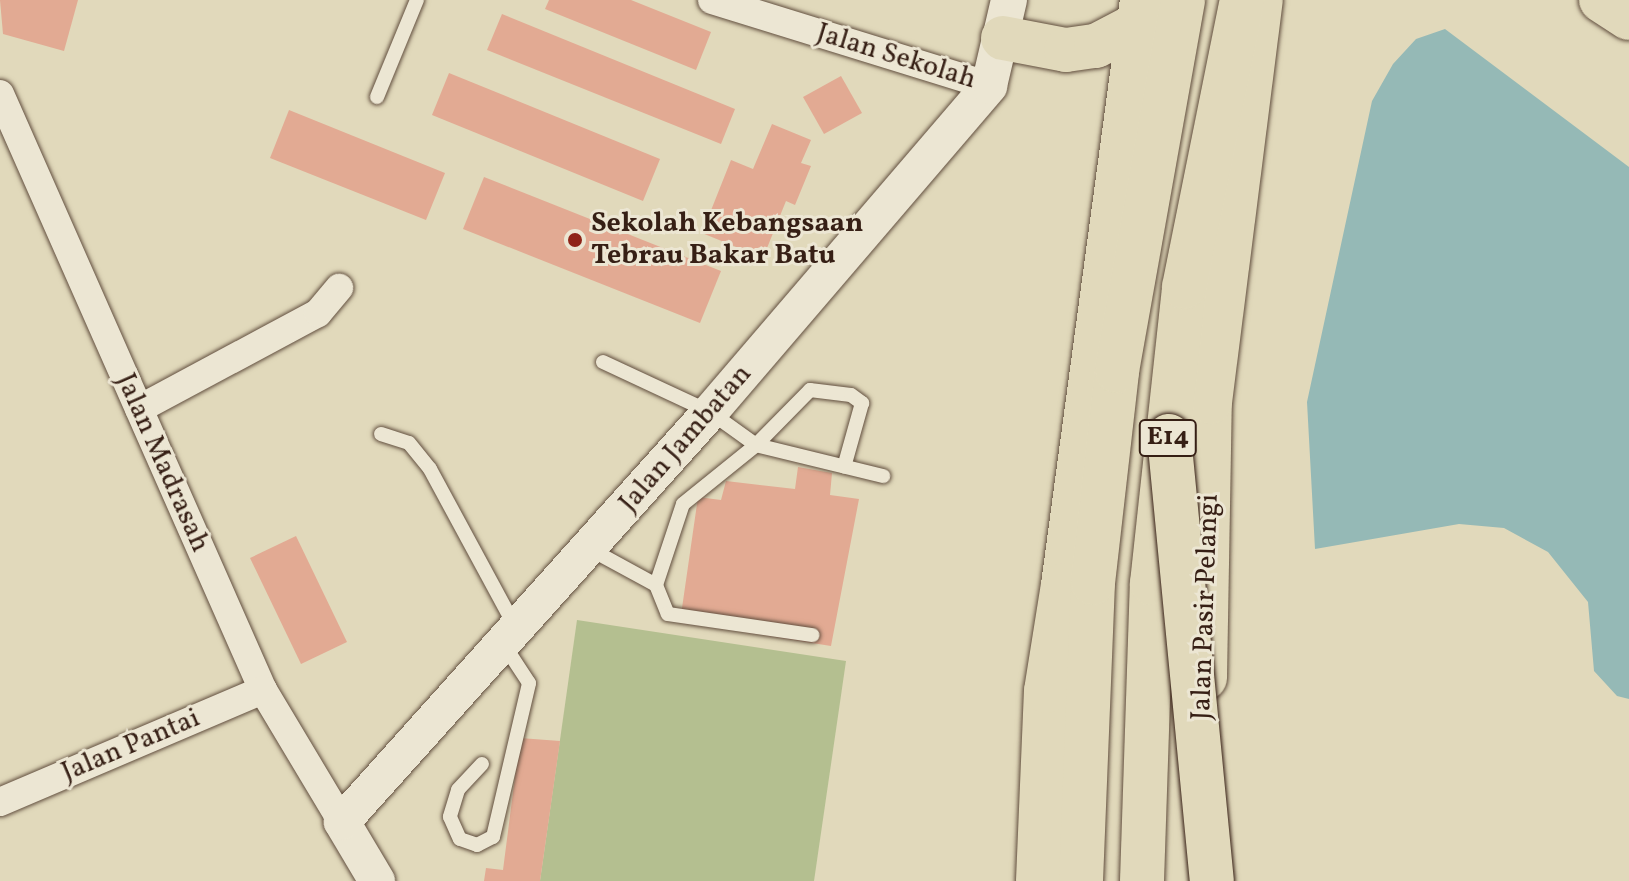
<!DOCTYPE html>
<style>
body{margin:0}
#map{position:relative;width:1629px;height:881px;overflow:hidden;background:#e1d9bb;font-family:Vollkorn,serif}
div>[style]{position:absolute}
.green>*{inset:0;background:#b4bf90}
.water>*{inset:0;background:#95b9b6}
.building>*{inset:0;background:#e2aa93}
.roads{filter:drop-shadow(0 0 2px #614e3e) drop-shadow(0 0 2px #614e3e)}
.service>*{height:14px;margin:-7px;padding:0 7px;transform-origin:7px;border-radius:7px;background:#ece6d3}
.minor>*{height:28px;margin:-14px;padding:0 14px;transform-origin:14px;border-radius:14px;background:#ece6d3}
.tertiary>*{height:36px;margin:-18px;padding:0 18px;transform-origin:18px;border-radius:18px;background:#ece6d3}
.primary>*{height:44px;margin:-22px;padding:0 22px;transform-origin:22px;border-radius:22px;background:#e1d9bb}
.motorway>*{height:44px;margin:-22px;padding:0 22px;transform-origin:22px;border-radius:22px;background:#e1d9bb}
.bridges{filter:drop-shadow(0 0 2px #361f15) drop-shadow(0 0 2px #361f15)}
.motorway-bridge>*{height:44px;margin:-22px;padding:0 22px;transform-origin:22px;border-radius:22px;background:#e1d9bb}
.dots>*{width:22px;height:22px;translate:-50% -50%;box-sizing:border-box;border:4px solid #ece6d3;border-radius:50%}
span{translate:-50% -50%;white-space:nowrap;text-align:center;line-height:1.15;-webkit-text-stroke:6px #ece6d3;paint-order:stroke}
.shield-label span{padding:2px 6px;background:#ece6d3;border:2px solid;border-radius:6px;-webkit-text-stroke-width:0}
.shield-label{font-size:26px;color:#361f15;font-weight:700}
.street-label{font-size:28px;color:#361f15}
.poi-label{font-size:28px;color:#361f15;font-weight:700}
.left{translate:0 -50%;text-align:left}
</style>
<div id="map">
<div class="green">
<i style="clip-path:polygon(577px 620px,846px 661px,814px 881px,540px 881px)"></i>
</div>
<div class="water">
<i style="clip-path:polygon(1445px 29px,1629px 167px,1629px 699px,1617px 696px,1594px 671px,1588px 602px,1548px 552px,1504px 528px,1459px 524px,1315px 549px,1307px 402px,1372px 101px,1393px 64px,1416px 39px)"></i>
</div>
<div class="building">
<i style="clip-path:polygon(0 0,78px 0,64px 51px,3px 34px)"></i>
<i style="clip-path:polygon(549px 0,631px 0,711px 32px,696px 70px,545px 9px)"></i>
<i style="clip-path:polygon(502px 14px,735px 109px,721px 144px,487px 50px)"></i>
<i style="clip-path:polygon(449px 73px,660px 159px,643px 201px,432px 115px)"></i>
<i style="clip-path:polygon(841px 76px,862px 113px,824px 134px,803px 97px)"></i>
<i style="clip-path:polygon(289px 110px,445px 173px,426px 220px,270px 158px)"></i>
<i style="clip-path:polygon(772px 124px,811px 140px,801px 163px,811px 166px,795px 205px,786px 201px,763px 258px,702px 233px,731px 160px,753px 169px)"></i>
<i style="clip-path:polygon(484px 177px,721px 271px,700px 323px,463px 229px)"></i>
<i style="clip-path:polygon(798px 467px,832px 473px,830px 495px,859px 499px,831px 646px,680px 622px,698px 497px,721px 500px,726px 481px,795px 489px)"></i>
<i style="clip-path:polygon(296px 536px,347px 642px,301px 664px,250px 558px)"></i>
<i style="clip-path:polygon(520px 738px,560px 741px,540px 881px,484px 881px,486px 868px,503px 870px)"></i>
</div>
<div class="roads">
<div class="service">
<i style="left:377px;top:97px;width:105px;rotate:-67.6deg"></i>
<i style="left:603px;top:362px;width:118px;rotate:25deg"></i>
<i style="left:710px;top:412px;width:57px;rotate:35.7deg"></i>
<i style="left:756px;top:445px;width:131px;rotate:13.7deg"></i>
<i style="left:381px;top:434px;width:29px;rotate:18deg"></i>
<i style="left:409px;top:443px;width:33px;rotate:51deg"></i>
<i style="left:430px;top:469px;width:179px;rotate:61.6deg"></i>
<i style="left:590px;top:549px;width:75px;rotate:28.6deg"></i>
<i style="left:656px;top:585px;width:31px;rotate:68deg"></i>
<i style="left:668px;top:614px;width:146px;rotate:8.3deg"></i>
<i style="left:656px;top:585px;width:85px;rotate:-71.6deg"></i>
<i style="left:683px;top:504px;width:94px;rotate:-38.9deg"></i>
<i style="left:756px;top:445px;width:77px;rotate:-45.5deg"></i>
<i style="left:810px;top:390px;width:41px;rotate:7deg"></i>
<i style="left:851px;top:395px;width:14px;rotate:36deg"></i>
<i style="left:862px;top:403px;width:66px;rotate:105.7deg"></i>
<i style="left:482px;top:764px;width:35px;rotate:133deg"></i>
<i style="left:458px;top:790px;width:28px;rotate:107deg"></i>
<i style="left:450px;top:817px;width:24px;rotate:66deg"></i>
<i style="left:460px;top:839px;width:18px;rotate:19deg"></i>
<i style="left:477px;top:845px;width:18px;rotate:-27deg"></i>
<i style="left:493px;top:837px;width:158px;rotate:-76.8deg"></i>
<i style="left:529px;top:683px;width:45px;rotate:-123.3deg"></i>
</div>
<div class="minor">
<i style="left:712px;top:0;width:290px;rotate:17.2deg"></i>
<i style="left:0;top:94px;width:651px;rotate:66.19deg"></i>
<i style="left:263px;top:690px;width:154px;rotate:59.1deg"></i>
<i style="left:139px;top:409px;width:203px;rotate:-28.2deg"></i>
<i style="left:318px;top:313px;width:33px;rotate:-50deg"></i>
<i style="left:0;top:802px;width:286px;rotate:-23.1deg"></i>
</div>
<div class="tertiary">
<i style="left:377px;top:881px;width:69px;rotate:-120.7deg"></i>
<i style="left:342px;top:822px;width:551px;rotate:-48.09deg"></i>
<i style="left:710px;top:412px;width:429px;rotate:-49.4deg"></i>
<i style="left:989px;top:86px;width:88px;rotate:-76.9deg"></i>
</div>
<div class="primary">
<i style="left:1601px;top:0;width:33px;rotate:33deg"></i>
<i style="left:1003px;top:38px;width:64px;rotate:10.8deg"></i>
<i style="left:1066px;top:50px;width:30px;rotate:-8deg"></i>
<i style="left:1096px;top:46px;width:47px;rotate:-27.6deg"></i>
<i style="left:1063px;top:585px;width:590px;rotate:-82.31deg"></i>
<i style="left:1205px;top:678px;width:276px;rotate:-89deg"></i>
<i style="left:1210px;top:402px;width:405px;rotate:-82.8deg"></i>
</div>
<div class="motorway">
<i style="left:1038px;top:881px;width:190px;rotate:-87.6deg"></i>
<i style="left:1046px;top:691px;width:107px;rotate:-80.9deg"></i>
<i style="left:1081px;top:881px;width:298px;rotate:-87.7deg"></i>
<i style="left:1093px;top:583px;width:213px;rotate:-83.5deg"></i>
<i style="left:1117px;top:371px;width:377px;rotate:-79.9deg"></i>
<i style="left:1142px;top:881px;width:298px;rotate:-88.1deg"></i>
<i style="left:1152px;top:583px;width:298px;rotate:-83.8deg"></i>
<i style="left:1184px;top:287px;width:293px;rotate:-78.6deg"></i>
</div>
</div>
<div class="bridges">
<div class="motorway-bridge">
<i style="left:1169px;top:436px;width:447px;rotate:84.5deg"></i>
</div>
</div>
<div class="dots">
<i style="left:575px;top:240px;background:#8f2418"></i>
</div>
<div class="shield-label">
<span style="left:1168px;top:438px">E14</span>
</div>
<div class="street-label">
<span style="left:896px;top:57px;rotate:17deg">Jalan Sekolah</span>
<span style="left:686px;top:439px;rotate:-49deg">Jalan Jambatan</span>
<span style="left:162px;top:463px;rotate:66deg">Jalan Madrasah</span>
<span style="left:1206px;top:607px;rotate:-88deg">Jalan Pasir Pelangi</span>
<span style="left:131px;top:746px;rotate:-23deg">Jalan Pantai</span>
</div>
<div class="poi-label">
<span class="left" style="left:591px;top:240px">Sekolah Kebangsaan<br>Tebrau Bakar Batu</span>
</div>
</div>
